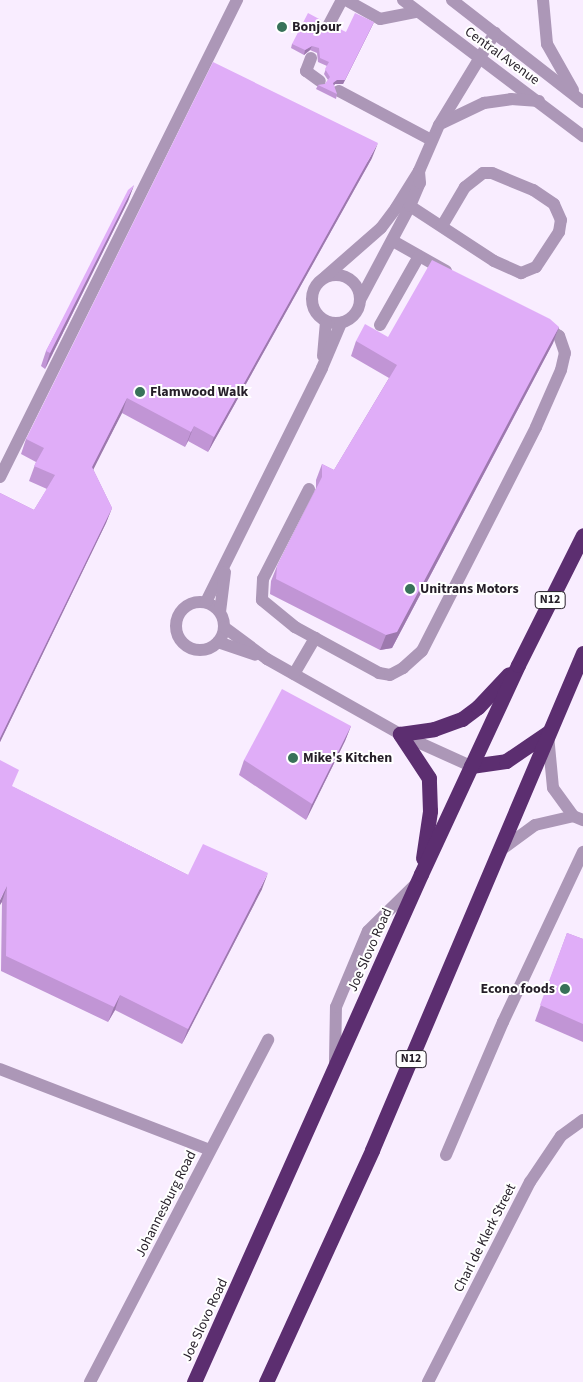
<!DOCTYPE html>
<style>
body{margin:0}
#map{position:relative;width:583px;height:1382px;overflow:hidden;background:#f9edff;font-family:"Source Sans 3",sans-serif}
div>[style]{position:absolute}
.minor>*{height:12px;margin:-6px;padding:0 6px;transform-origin:6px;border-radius:6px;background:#ac97b7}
.minor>.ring{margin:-6px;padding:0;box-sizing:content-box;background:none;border:12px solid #ac97b7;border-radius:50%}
.highway>*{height:15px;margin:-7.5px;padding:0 7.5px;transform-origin:7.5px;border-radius:7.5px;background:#5c2e70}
.wall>*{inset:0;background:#c195d5}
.shaded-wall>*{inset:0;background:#9d79ae}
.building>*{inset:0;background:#e0adf8}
.dots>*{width:14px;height:14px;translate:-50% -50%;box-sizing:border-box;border:2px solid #fff;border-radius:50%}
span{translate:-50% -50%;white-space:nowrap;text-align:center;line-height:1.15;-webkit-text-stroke:4px #fff;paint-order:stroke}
.shield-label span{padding:1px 4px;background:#fff;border:1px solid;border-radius:4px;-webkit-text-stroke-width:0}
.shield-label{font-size:12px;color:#251e28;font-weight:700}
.poi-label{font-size:14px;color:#251e28;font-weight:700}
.left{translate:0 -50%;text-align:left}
.right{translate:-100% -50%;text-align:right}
.street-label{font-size:14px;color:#251e28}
</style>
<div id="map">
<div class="minor">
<i style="left:346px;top:0;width:39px;rotate:29deg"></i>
<i style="left:380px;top:19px;width:37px;rotate:-11deg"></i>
<i style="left:403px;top:0;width:226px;rotate:37.1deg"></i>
<i style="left:452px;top:0;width:166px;rotate:37.9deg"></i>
<i style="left:543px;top:0;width:44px;rotate:84.8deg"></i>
<i style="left:547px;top:44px;width:53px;rotate:60.5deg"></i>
<i style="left:327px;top:28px;width:32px;rotate:-62deg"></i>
<i style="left:311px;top:58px;width:14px;rotate:111deg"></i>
<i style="left:306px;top:71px;width:17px;rotate:36deg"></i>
<i style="left:339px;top:91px;width:104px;rotate:28deg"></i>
<i style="left:442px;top:123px;width:47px;rotate:-25.5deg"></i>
<i style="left:484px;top:103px;width:27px;rotate:-8deg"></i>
<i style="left:511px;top:99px;width:28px;rotate:4deg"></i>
<i style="left:410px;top:206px;width:100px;rotate:33.2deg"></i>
<i style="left:494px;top:261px;width:30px;rotate:24deg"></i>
<i style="left:521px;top:273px;width:16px;rotate:-22deg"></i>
<i style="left:536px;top:267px;width:42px;rotate:-56.7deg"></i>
<i style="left:559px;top:232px;width:12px;rotate:-81deg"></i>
<i style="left:561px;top:220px;width:17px;rotate:-114deg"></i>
<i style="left:554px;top:204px;width:25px;rotate:-146deg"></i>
<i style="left:533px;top:190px;width:44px;rotate:-157.5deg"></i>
<i style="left:492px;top:173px;width:9px;rotate:180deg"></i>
<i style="left:483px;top:173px;width:23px;rotate:142deg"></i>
<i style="left:465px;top:187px;width:45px;rotate:120.5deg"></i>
<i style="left:393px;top:241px;width:61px;rotate:29.5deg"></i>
<i class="ring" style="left:312px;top:275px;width:36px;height:36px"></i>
<i style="left:325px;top:277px;width:74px;rotate:-41.2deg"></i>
<i style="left:381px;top:228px;width:25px;rotate:-53deg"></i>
<i style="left:396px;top:208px;width:44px;rotate:-58.1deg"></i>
<i style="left:419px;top:171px;width:50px;rotate:-66.5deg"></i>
<i style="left:439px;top:125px;width:108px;rotate:-58.7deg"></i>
<i style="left:360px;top:300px;width:106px;rotate:-62deg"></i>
<i style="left:410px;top:206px;width:25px;rotate:-67deg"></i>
<i style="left:420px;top:183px;width:12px;rotate:-95deg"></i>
<i style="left:380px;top:325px;width:79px;rotate:-60.5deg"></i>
<i style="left:323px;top:356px;width:35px;rotate:-85deg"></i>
<i style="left:0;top:477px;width:533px;rotate:-63.58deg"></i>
<i style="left:309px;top:489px;width:101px;rotate:117.1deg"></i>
<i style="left:263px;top:579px;width:21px;rotate:93deg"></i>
<i style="left:262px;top:600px;width:43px;rotate:39.3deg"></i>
<i style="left:295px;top:627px;width:96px;rotate:28.7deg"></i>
<i style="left:379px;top:673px;width:11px;rotate:10deg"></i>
<i style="left:390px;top:675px;width:15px;rotate:-28deg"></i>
<i style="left:403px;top:668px;width:25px;rotate:-42deg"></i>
<i style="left:422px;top:651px;width:251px;rotate:-63deg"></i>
<i style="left:536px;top:427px;width:62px;rotate:-66.3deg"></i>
<i style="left:561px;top:370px;width:17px;rotate:-77deg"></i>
<i style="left:565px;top:353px;width:18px;rotate:-109deg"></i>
<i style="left:559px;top:336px;width:19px;rotate:-144deg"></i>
<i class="ring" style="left:176px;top:602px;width:36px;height:36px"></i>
<i style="left:206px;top:602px;width:261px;rotate:-63.6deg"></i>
<i style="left:322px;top:368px;width:49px;rotate:-67.1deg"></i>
<i style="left:220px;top:612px;width:40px;rotate:-82.9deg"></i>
<i style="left:224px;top:627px;width:54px;rotate:36.7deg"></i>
<i style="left:267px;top:659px;width:153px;rotate:29.4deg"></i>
<i style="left:400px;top:734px;width:78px;rotate:24.3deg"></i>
<i style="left:218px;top:642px;width:39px;rotate:19deg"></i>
<i style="left:294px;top:674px;width:42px;rotate:-59.7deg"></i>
<i style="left:548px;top:735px;width:53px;rotate:84.6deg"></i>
<i style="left:553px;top:788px;width:34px;rotate:54deg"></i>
<i style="left:573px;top:816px;width:11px;rotate:22deg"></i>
<i style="left:498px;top:852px;width:46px;rotate:-36.1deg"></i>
<i style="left:535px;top:825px;width:39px;rotate:-13deg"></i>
<i style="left:335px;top:1062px;width:55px;rotate:-89deg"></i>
<i style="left:336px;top:1007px;width:82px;rotate:-67.2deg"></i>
<i style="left:368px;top:931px;width:67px;rotate:-44.4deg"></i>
<i style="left:0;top:1069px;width:225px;rotate:21.1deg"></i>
<i style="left:446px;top:1155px;width:145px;rotate:-66.8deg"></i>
<i style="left:503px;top:1022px;width:188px;rotate:-64.8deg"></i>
<i style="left:90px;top:1382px;width:386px;rotate:-62.5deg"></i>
<i style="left:428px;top:1382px;width:225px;rotate:-63deg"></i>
<i style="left:530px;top:1182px;width:55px;rotate:-56deg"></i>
<i style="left:561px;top:1136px;width:27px;rotate:-36deg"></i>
</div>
<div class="highway">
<i style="left:471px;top:766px;width:35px;rotate:-8deg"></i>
<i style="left:506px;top:761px;width:50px;rotate:-34.3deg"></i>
<i style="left:423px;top:858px;width:48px;rotate:-81.5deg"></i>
<i style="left:430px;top:811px;width:33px;rotate:-92deg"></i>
<i style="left:429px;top:778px;width:53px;rotate:-123.4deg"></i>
<i style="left:400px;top:734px;width:34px;rotate:-8deg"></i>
<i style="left:434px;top:729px;width:30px;rotate:-20deg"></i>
<i style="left:462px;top:719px;width:20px;rotate:-37deg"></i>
<i style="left:478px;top:707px;width:45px;rotate:-46.8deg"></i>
<i style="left:194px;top:1382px;width:556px;rotate:-65.92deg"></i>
<i style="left:421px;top:874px;width:230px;rotate:-65.1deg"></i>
<i style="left:518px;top:665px;width:145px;rotate:-63.4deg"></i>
<i style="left:266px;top:1382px;width:255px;rotate:-65.4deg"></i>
<i style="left:372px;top:1150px;width:540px;rotate:-67deg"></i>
</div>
<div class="wall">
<i style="clip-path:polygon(374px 22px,343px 84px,335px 84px,334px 85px,337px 94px,336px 99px,316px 89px,318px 85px,325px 84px,328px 80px,324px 74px,327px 66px,318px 62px,317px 53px,310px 50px,304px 55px,291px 48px,292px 44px,321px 28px,328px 32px,346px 32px)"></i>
<i style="clip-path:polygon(372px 158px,208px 452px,188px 441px,185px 447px,122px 413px,93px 469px,112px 508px,106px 523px,0 742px,0 493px,34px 510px,47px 489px,29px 481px,36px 462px,21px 454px,26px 439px)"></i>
<i style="clip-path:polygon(134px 185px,128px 201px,45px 369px,41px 366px,46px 351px)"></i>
<i style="clip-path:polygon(559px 327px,553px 343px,392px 648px,380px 650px,270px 594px,271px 581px,277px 566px,316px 488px,316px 480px,322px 464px,334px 470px,389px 378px,351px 356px,356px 341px,388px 337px)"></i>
<i style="clip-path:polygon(351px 726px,345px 741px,306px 820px,239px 775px,244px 760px)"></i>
<i style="clip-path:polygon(13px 787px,188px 875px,262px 889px,182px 1044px,115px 1010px,108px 1022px,1px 971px,2px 902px)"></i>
<i style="clip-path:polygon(567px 933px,583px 939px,583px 1042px,535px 1021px)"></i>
</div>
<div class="shaded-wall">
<i style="clip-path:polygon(374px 22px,343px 84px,335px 84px,332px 88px,333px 83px)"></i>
<i style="clip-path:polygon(312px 46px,310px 50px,304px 55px,305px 50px)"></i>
<i style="clip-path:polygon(378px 143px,372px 158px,208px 452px,214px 437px)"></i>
<i style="clip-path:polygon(134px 185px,128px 201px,45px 369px,50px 353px)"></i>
<i style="clip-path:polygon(559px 327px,553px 343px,392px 648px,380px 650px,386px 635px)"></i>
<i style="clip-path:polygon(127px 398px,122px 413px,87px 482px,92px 467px)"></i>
<i style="clip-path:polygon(194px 426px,188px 441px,185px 447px,191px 432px)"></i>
<i style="clip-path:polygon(112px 508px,106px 523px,0 742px,0 738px)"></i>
<i style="clip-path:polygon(351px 726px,345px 741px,306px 820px,312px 804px)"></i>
<i style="clip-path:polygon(268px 873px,262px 889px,182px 1044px,188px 1029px)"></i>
<i style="clip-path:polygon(7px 886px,2px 902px,0 905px,0 900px)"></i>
<i style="clip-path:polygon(120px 995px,115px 1010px,108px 1022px,114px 1007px)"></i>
</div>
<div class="building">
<i style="clip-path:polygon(308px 13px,321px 20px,321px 28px,328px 32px,336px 27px,346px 32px,355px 13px,374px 22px,345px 80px,337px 80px,333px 83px,337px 94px,318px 85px,325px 84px,330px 77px,325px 69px,329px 62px,320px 58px,319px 48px,312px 46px,305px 50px,292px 44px)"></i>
<i style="clip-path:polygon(213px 62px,378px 143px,214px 437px,194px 426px,191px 432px,127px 398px,92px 467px,112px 508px,0 738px,0 493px,34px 510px,55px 475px,34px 466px,44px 448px,26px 439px)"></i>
<i style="clip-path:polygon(134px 185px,50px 353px,46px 351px,128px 190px)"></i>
<i style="clip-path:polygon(432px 260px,550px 319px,559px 327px,397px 632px,386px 635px,276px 579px,277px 566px,322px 477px,322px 464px,334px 470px,397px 365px,356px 341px,365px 324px,388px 337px)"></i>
<i style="clip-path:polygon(282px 689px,351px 726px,312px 804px,244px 760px)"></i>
<i style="clip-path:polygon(0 760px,19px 770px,12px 786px,188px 875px,203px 844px,268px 873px,188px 1029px,120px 995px,114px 1007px,6px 956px,7px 886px,0 900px)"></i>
<i style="clip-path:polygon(567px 933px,583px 939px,583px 1024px,540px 1005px)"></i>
</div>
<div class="dots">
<i style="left:282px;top:27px;background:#387159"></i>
<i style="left:140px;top:392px;background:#387159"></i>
<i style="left:410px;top:589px;background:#387159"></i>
<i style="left:293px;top:758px;background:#387159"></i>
<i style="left:565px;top:989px;background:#387159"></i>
</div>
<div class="shield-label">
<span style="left:550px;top:600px">N12</span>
<span style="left:411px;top:1059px">N12</span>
</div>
<div class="poi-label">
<span class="left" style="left:292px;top:27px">Bonjour</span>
<span class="left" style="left:150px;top:392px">Flamwood Walk</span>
<span class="left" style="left:420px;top:589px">Unitrans Motors</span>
<span class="left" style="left:303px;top:758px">Mike's Kitchen</span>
<span class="right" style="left:555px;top:989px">Econo foods</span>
</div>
<div class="street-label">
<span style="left:502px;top:56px;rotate:36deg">Central Avenue</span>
<span style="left:370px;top:950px;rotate:-66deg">Joe Slovo Road</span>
<span style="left:166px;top:1204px;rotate:-63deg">Johannesburg Road</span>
<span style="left:485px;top:1238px;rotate:-63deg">Charl de Klerk Street</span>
<span style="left:205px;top:1320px;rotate:-65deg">Joe Slovo Road</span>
</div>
</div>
